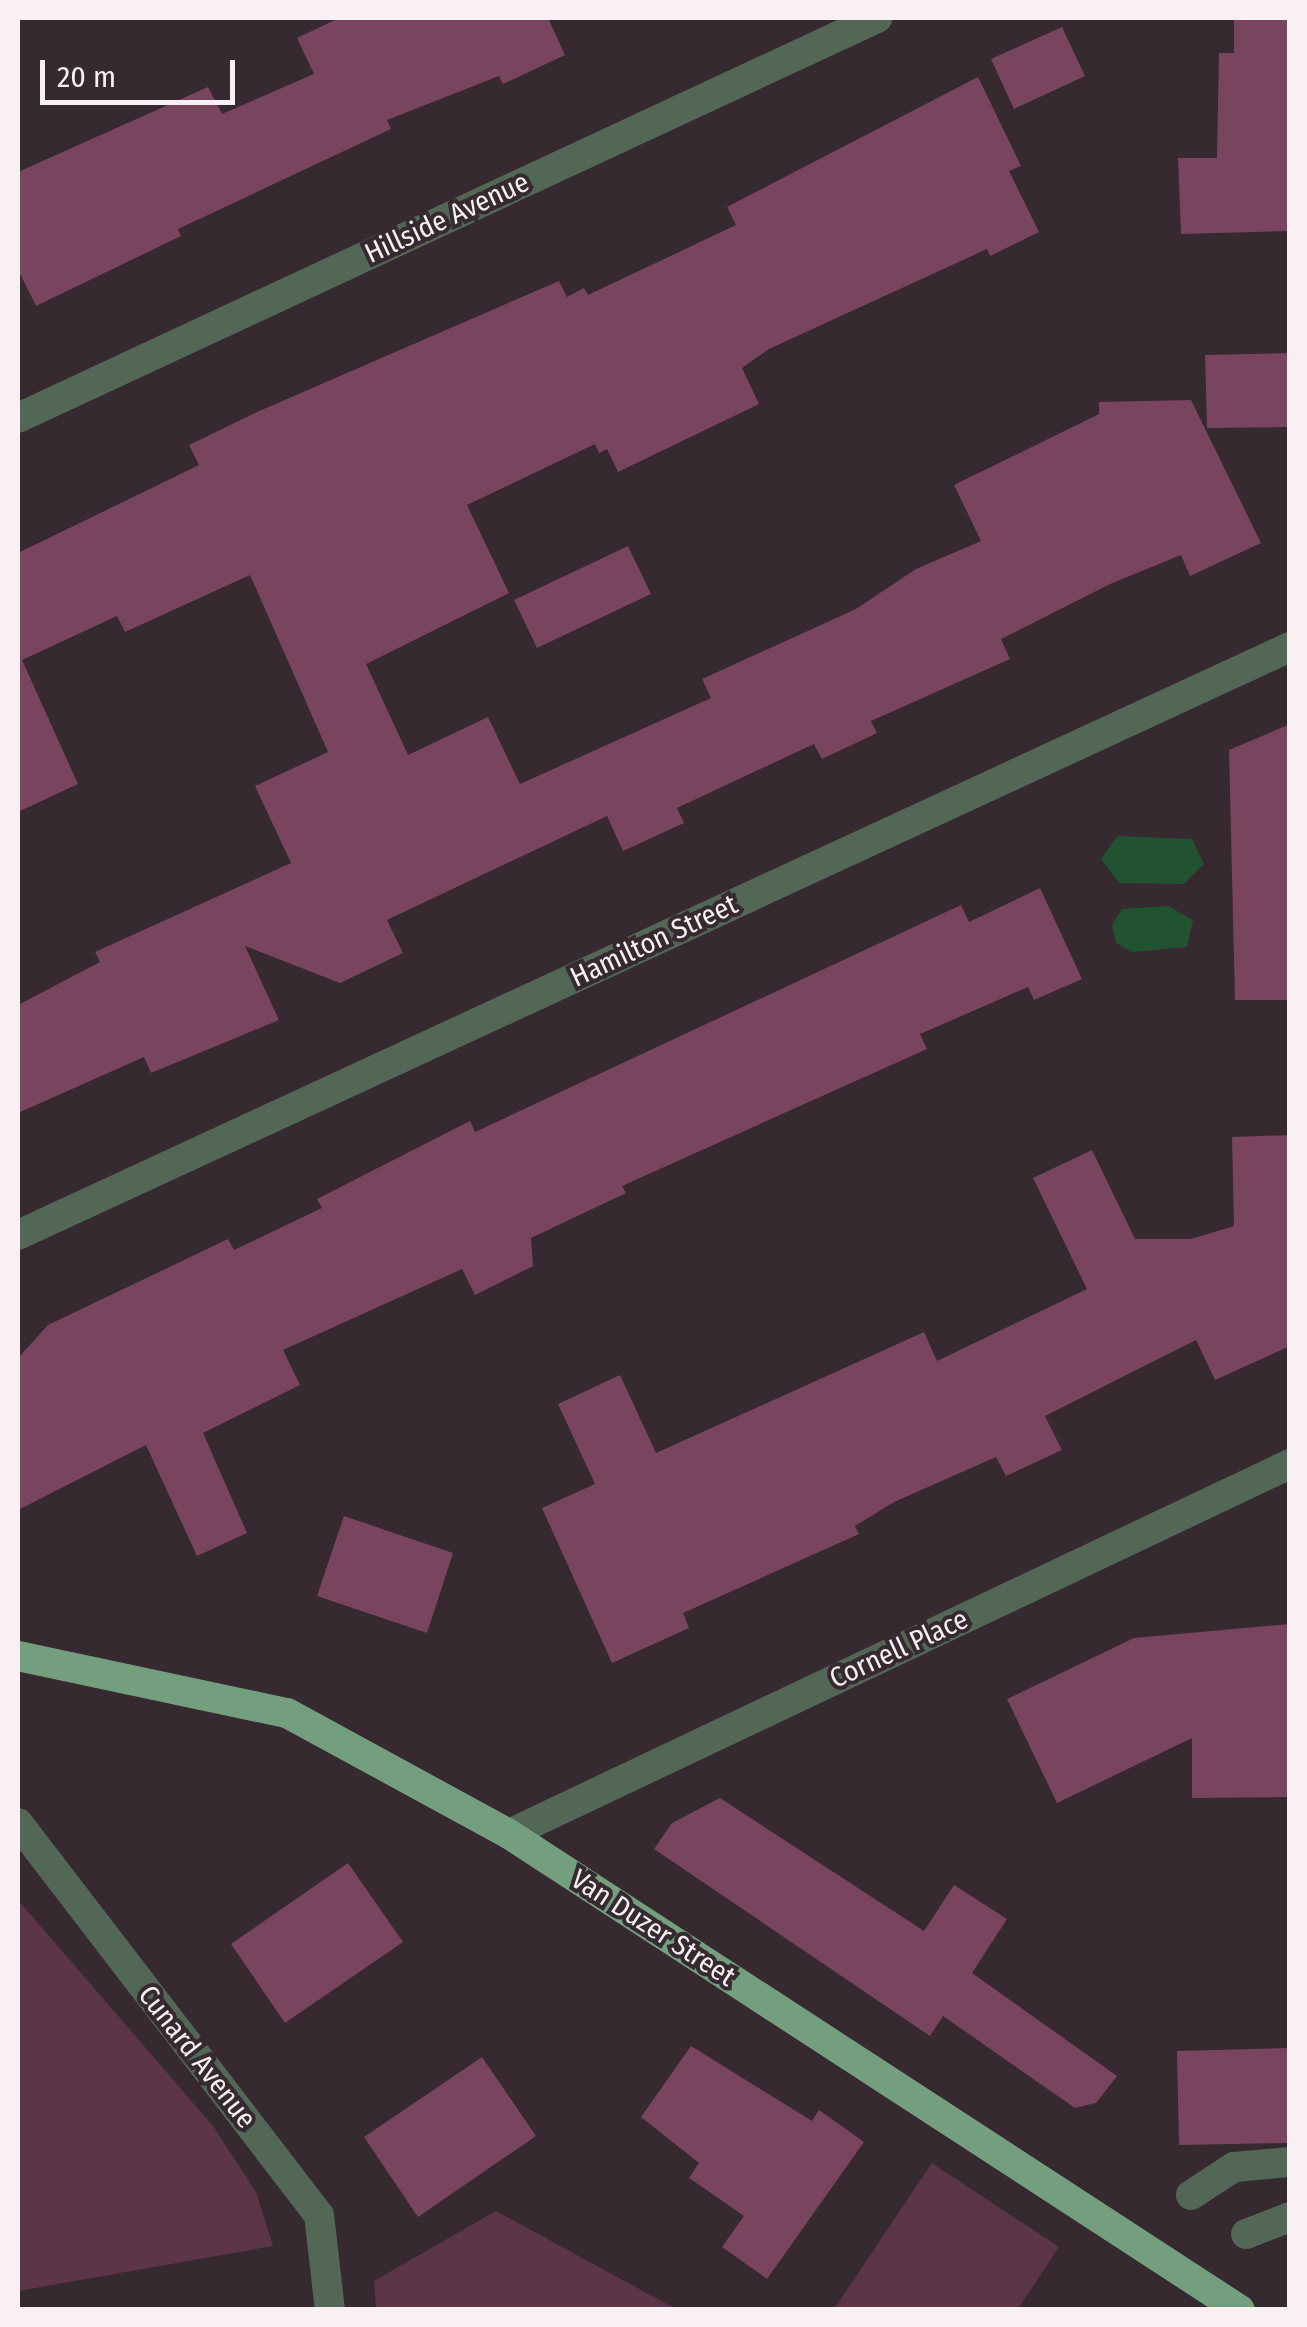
<!DOCTYPE html>
<style>
body{margin:0}
#map{position:relative;width:1307px;height:2327px;overflow:hidden;background:#36292f;font-family:"Fira Sans Condensed",sans-serif}
div>[style]{position:absolute}
.green>*{inset:0;background:#5c3648}
.water>*{inset:0;background:#215330}
.building>*{inset:0;background:#79445e}
.minor>*{height:30px;margin:-15px;padding:0 15px;transform-origin:15px;border-radius:15px;background:#526756}
.major>*{height:30px;margin:-15px;padding:0 15px;transform-origin:15px;border-radius:15px;background:#749f7e}
span{translate:-50% -50%;white-space:nowrap;text-align:center;line-height:1.15;-webkit-text-stroke:8px #36292f;paint-order:stroke}
.street-label{font-size:28px;color:#f8f0f3}
.frame{position:absolute;inset:0;border:20px solid #f8f0f3;pointer-events:none}
.scale{position:absolute;left:40px;top:60px;width:195px;height:45px;box-sizing:border-box;border:5px solid #f8f0f3;border-top:0;padding-left:12px;font-size:30px;line-height:35px;white-space:nowrap;color:#f8f0f3;-webkit-text-stroke:8px #36292f;paint-order:stroke}
</style>
<div id="map">
<div class="green">
<i style="clip-path:polygon(18px 1900px,213px 2126px,256px 2192px,273px 2246px,18px 2291px)"></i>
<i style="clip-path:polygon(932px 2163px,1059px 2247px,1018px 2309px,834px 2309px)"></i>
<i style="clip-path:polygon(496px 2211px,661px 2301px,677px 2309px,376px 2309px,374px 2281px)"></i>
</div>
<div class="water">
<i style="clip-path:polygon(1117px 836px,1192px 839px,1204px 864px,1184px 884px,1119px 883px,1101px 859px)"></i>
<i style="clip-path:polygon(1168px 906px,1193px 920px,1187px 947px,1132px 952px,1116px 943px,1112px 925px,1122px 909px)"></i>
</div>
<div class="building">
<i style="clip-path:polygon(339px 18px,548px 18px,565px 55px,503px 84px,499px 76px,387px 120px,391px 129px,178px 229px,181px 236px,36px 306px,18px 270px,18px 172px,208px 87px,222px 114px,314px 74px,297px 38px)"></i>
<i style="clip-path:polygon(1234px 18px,1290px 18px,1290px 231px,1181px 234px,1178px 158px,1217px 158px,1219px 53px,1234px 53px)"></i>
<i style="clip-path:polygon(1062px 27px,1085px 76px,1014px 109px,991px 59px)"></i>
<i style="clip-path:polygon(978px 77px,1021px 166px,1009px 171px,1039px 232px,990px 256px,987px 249px,769px 349px,742px 368px,759px 404px,618px 472px,607px 449px,599px 453px,595px 444px,467px 505px,509px 593px,366px 664px,408px 755px,488px 717px,520px 784px,711px 698px,702px 679px,856px 609px,916px 569px,981px 541px,954px 485px,1099px 414px,1099px 402px,1191px 400px,1261px 543px,1190px 576px,1181px 555px,1110px 584px,1001px 639px,1010px 659px,871px 721px,877px 733px,822px 759px,814px 744px,677px 808px,684px 823px,623px 851px,607px 816px,387px 920px,403px 953px,340px 983px,245px 946px,279px 1020px,151px 1073px,144px 1057px,18px 1113px,18px 1005px,100px 962px,95px 952px,291px 863px,255px 786px,328px 752px,250px 575px,125px 632px,117px 616px,22px 660px,78px 784px,18px 812px,18px 553px,199px 465px,189px 445px,257px 412px,559px 281px,567px 297px,584px 288px,588px 295px,736px 225px,727px 207px)"></i>
<i style="clip-path:polygon(1290px 353px,1290px 427px,1207px 428px,1205px 355px)"></i>
<i style="clip-path:polygon(628px 546px,651px 594px,537px 648px,514px 600px)"></i>
<i style="clip-path:polygon(1290px 724px,1290px 1000px,1235px 1000px,1229px 750px)"></i>
<i style="clip-path:polygon(1040px 888px,1082px 979px,1034px 1000px,1028px 987px,920px 1034px,927px 1049px,622px 1186px,626px 1193px,531px 1238px,533px 1266px,475px 1295px,462px 1269px,283px 1350px,300px 1385px,203px 1433px,247px 1533px,197px 1556px,146px 1445px,18px 1510px,18px 1358px,48px 1325px,228px 1239px,234px 1250px,322px 1208px,317px 1199px,470px 1121px,475px 1132px,961px 905px,969px 922px)"></i>
<i style="clip-path:polygon(1290px 1135px,1290px 1346px,1215px 1380px,1196px 1340px,1045px 1416px,1062px 1450px,1006px 1476px,996px 1457px,894px 1502px,855px 1526px,859px 1534px,683px 1613px,689px 1628px,612px 1663px,542px 1508px,595px 1484px,558px 1404px,620px 1375px,656px 1453px,924px 1332px,937px 1361px,1087px 1289px,1033px 1178px,1092px 1150px,1135px 1239px,1191px 1239px,1234px 1226px,1232px 1137px)"></i>
<i style="clip-path:polygon(344px 1516px,453px 1553px,427px 1633px,317px 1596px)"></i>
<i style="clip-path:polygon(1290px 1624px,1290px 1797px,1192px 1798px,1192px 1738px,1057px 1803px,1007px 1699px,1134px 1638px)"></i>
<i style="clip-path:polygon(720px 1798px,924px 1931px,954px 1885px,1007px 1919px,972px 1973px,1117px 2076px,1096px 2103px,1075px 2108px,943px 2016px,930px 2036px,654px 1849px,672px 1823px)"></i>
<i style="clip-path:polygon(348px 1863px,403px 1942px,285px 2023px,231px 1944px)"></i>
<i style="clip-path:polygon(691px 2046px,812px 2121px,819px 2110px,864px 2142px,767px 2279px,722px 2247px,744px 2216px,689px 2178px,699px 2163px,641px 2117px)"></i>
<i style="clip-path:polygon(1290px 2048px,1290px 2143px,1179px 2145px,1177px 2051px)"></i>
<i style="clip-path:polygon(482px 2057px,536px 2136px,418px 2217px,364px 2137px)"></i>
</div>
<div class="minor">
<i style="left:18px;top:418px;width:948px;rotate:-24.97deg"></i>
<i style="left:18px;top:1235px;width:1401px;rotate:-24.81deg"></i>
<i style="left:18px;top:1823px;width:494px;rotate:52.5deg"></i>
<i style="left:319px;top:2215px;width:96px;rotate:83.4deg"></i>
<i style="left:509px;top:1834px;width:864px;rotate:-25.35deg"></i>
<i style="left:1191px;top:2195px;width:51px;rotate:-33.1deg"></i>
<i style="left:1234px;top:2167px;width:56px;rotate:-5.1deg"></i>
<i style="left:1246px;top:2234px;width:47px;rotate:-21.1deg"></i>
</div>
<div class="major">
<i style="left:18px;top:1656px;width:275px;rotate:12deg"></i>
<i style="left:287px;top:1713px;width:253px;rotate:28.6deg"></i>
<i style="left:509px;top:1834px;width:872px;rotate:33.07deg"></i>
</div>
<div class="street-label">
<span style="left:447px;top:218px;rotate:-25deg">Hillside Avenue</span>
<span style="left:654px;top:941px;rotate:-25deg">Hamilton Street</span>
<span style="left:899px;top:1649px;rotate:-25deg">Cornell Place</span>
<span style="left:653px;top:1928px;rotate:33deg">Van Duzer Street</span>
<span style="left:197px;top:2057px;rotate:52deg">Cunard Avenue</span>
</div>
<div class="frame"></div>
<div class="scale">20 m</div>
</div>
